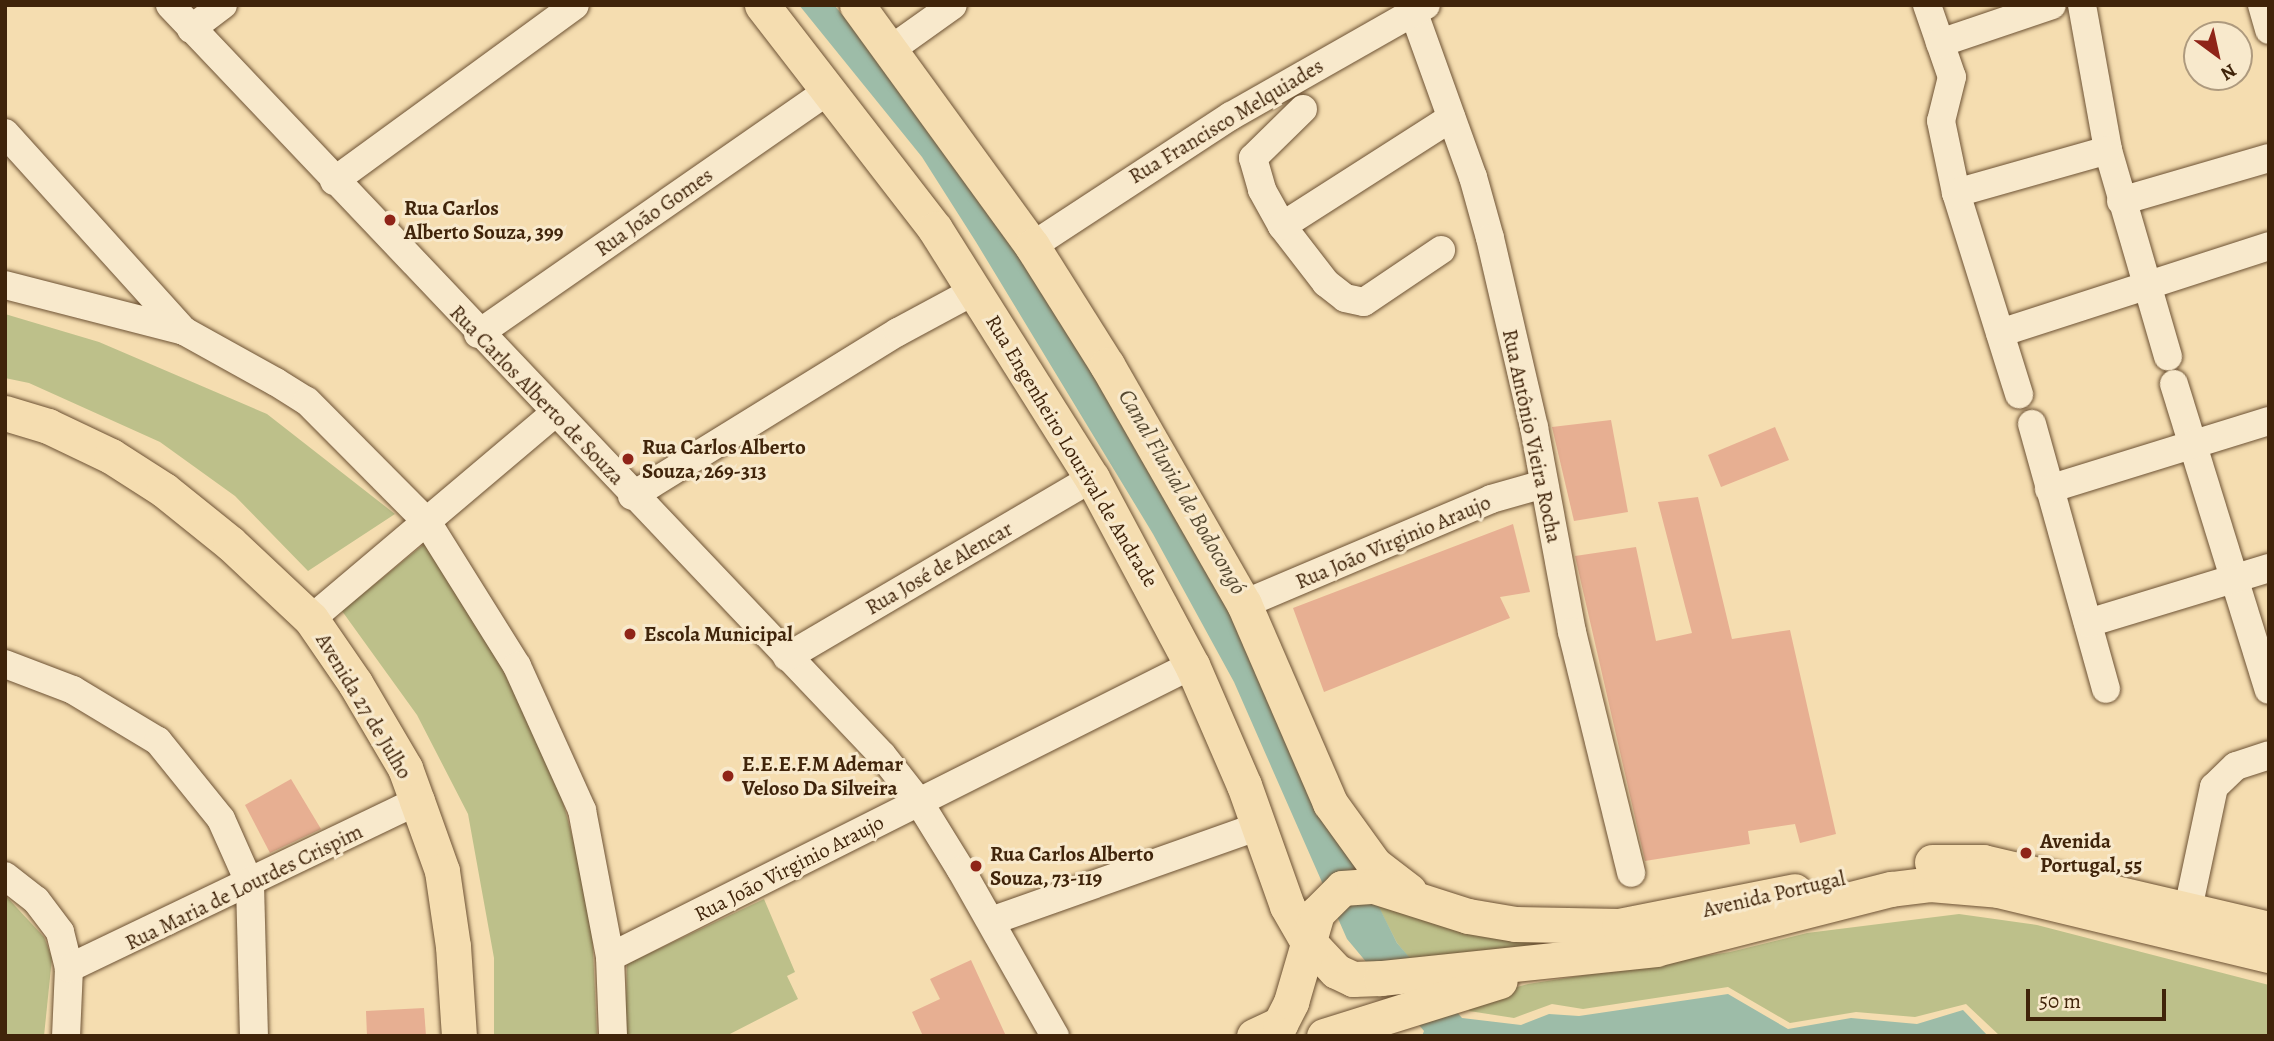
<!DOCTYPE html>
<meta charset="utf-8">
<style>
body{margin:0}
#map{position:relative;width:2274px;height:1041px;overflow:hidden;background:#f5ddb0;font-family:Alegreya,serif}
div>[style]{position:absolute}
.green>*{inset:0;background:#bdc08a}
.water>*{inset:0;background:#9dbca8}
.building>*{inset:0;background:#e7af92}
.roads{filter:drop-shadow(0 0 2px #6d5234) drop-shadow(0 0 2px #6d5234)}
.minor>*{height:28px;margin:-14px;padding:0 14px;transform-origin:14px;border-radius:14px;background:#f8e9cc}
.major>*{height:35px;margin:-17.5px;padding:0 17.5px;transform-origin:17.5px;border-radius:17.5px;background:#f5ddb0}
.dots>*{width:19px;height:19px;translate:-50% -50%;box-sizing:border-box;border:4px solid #f8e9cc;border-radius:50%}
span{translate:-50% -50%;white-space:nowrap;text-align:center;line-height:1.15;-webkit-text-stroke:6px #f8e9cc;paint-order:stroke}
.street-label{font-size:21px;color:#40240a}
.poi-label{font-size:21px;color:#40240a;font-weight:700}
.left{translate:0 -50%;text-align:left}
.water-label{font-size:23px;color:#574a32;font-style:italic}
.frame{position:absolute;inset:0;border:7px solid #40240a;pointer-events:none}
.north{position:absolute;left:2183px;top:21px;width:70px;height:70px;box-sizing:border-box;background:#f8e9cc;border:2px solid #ae9a7e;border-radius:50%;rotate:147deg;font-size:19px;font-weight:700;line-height:28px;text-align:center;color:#40240a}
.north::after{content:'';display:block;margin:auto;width:24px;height:32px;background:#8f2418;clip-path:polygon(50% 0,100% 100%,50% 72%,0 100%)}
.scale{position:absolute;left:2026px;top:989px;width:140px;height:32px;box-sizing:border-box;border:4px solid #40240a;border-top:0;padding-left:9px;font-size:21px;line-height:24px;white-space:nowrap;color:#40240a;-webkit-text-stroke:5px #f8e9cc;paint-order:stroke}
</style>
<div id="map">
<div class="green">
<i style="clip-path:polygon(5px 314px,99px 342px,267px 414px,395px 514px,308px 571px,235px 496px,160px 442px,29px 383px,5px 378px)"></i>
<i style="clip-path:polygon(424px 544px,499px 663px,554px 769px,591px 906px,597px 1036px,494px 1036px,494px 958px,468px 814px,417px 715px,342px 611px)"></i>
<i style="clip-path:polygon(1971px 882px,1416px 966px,1397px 943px,1373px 896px,1502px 930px)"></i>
<i style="clip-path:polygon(5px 895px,44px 937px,52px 958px,44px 1036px,5px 1036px)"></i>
<i style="clip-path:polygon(764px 899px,795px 972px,787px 976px,798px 999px,726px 1036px,625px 1036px,627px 964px)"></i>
<i style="clip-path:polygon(1959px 914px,2037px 925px,2269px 985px,2269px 1036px,2000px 1036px,1966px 1004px,1915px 1017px,1856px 1012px,1790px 1023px,1728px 987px,1583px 1009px,1552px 1004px,1514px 1018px,1469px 1011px,1463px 1002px,1528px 984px,1730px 952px,1807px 933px)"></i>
</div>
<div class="water">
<i style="clip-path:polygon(799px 5px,834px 5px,948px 139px,1189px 524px,1397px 943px,1462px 1018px,1521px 1025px,1549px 1014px,1579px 1016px,1728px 994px,1788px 1029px,1851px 1018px,1917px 1024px,1963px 1010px,1988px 1036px,1422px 1036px,1424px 1031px,1347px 939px,1234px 682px,1153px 534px,976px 242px,922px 157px)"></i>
</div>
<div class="building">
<i style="clip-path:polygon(1611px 420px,1628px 512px,1574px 521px,1552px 427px)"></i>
<i style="clip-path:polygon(1775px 427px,1789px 460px,1721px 487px,1708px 455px)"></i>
<i style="clip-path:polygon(1698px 497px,1732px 639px,1790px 630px,1836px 834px,1800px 843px,1795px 824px,1748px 831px,1750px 844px,1645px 861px,1575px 556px,1636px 547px,1656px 641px,1692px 633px,1658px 502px)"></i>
<i style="clip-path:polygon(1513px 524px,1530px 592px,1500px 597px,1510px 618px,1324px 692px,1293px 608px)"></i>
<i style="clip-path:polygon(291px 779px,321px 829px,270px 853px,245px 805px)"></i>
<i style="clip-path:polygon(971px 960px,1006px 1036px,923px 1036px,912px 1012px,940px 999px,930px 979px)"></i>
<i style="clip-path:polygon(424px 1008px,426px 1036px,367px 1036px,366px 1011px)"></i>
</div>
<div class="roads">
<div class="minor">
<i style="left:170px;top:5px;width:1034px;rotate:46.49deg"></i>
<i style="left:882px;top:755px;width:60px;rotate:51.8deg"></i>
<i style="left:919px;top:802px;width:80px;rotate:58.3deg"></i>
<i style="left:961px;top:870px;width:191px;rotate:60.5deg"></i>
<i style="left:1411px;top:5px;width:183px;rotate:70.2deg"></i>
<i style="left:1473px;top:177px;width:63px;rotate:74.4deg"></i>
<i style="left:1490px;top:238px;width:194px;rotate:76.9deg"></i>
<i style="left:1534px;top:427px;width:208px;rotate:79.5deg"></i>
<i style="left:1572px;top:632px;width:248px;rotate:76.2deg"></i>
<i style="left:1927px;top:5px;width:76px;rotate:70.9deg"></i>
<i style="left:1952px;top:77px;width:45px;rotate:104deg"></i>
<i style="left:1941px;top:121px;width:74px;rotate:78.2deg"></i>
<i style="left:1956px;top:193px;width:211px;rotate:72.6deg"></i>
<i style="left:2082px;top:5px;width:147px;rotate:79.8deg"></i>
<i style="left:2108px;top:150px;width:215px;rotate:73.8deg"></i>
<i style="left:2262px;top:5px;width:26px;rotate:74deg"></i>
<i style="left:191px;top:29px;width:40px;rotate:-37deg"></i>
<i style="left:1940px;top:43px;width:118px;rotate:-18.7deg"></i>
<i style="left:890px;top:50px;width:77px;rotate:-35.5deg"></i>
<i style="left:1303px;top:109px;width:70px;rotate:135.6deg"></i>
<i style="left:1253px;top:158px;width:33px;rotate:74deg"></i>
<i style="left:1262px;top:190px;width:41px;rotate:60.9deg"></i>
<i style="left:1282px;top:226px;width:72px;rotate:52.3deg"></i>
<i style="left:1326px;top:283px;width:24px;rotate:38deg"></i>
<i style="left:1345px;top:298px;width:19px;rotate:12deg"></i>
<i style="left:1364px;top:302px;width:93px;rotate:-34deg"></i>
<i style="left:5px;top:133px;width:267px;rotate:47.9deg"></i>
<i style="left:334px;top:181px;width:298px;rotate:-36.1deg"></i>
<i style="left:1956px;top:193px;width:158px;rotate:-15.8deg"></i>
<i style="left:2121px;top:201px;width:154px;rotate:-16.2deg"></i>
<i style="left:1282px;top:226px;width:201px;rotate:-32.6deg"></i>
<i style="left:1032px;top:246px;width:238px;rotate:-33.2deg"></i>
<i style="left:1231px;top:116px;width:224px;rotate:-29.6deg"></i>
<i style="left:5px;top:285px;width:185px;rotate:14.4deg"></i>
<i style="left:184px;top:331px;width:105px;rotate:29deg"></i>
<i style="left:276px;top:382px;width:36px;rotate:32deg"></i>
<i style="left:307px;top:401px;width:170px;rotate:45.2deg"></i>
<i style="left:427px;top:522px;width:170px;rotate:58deg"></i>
<i style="left:517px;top:666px;width:158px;rotate:65.7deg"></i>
<i style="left:582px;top:810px;width:150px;rotate:79.2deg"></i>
<i style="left:610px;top:957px;width:79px;rotate:87.8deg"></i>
<i style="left:2000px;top:333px;width:283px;rotate:-17.9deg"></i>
<i style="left:478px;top:334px;width:429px;rotate:-34.8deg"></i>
<i style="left:2174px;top:384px;width:320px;rotate:72.8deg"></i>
<i style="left:2032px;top:424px;width:275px;rotate:74.4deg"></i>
<i style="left:2049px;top:489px;width:230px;rotate:-17.2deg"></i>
<i style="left:632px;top:496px;width:312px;rotate:-31.7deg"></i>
<i style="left:898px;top:332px;width:89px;rotate:-28.3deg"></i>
<i style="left:1244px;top:604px;width:268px;rotate:-23deg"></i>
<i style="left:1491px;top:499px;width:55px;rotate:-15.8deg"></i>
<i style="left:311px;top:619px;width:319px;rotate:-40.2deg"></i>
<i style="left:2088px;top:623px;width:189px;rotate:-16.9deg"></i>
<i style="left:787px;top:657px;width:354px;rotate:-30.4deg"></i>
<i style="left:5px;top:664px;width:73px;rotate:20.9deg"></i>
<i style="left:73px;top:690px;width:99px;rotate:31deg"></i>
<i style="left:158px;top:741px;width:100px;rotate:51.1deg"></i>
<i style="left:221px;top:819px;width:71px;rotate:66deg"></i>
<i style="left:250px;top:884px;width:152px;rotate:88.5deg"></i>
<i style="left:5px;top:876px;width:39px;rotate:38deg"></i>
<i style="left:36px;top:900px;width:40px;rotate:53deg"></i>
<i style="left:60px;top:932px;width:37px;rotate:76deg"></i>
<i style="left:69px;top:968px;width:68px;rotate:92.5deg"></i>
<i style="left:2188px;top:909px;width:125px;rotate:-78deg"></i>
<i style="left:2214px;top:787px;width:30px;rotate:-44deg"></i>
<i style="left:2236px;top:766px;width:35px;rotate:-18deg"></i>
<i style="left:991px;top:921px;width:285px;rotate:-19.5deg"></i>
<i style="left:610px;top:957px;width:651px;rotate:-26.64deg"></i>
<i style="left:69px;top:968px;width:386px;rotate:-25.6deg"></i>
</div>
<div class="major">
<i style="left:762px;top:5px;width:283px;rotate:52.3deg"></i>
<i style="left:935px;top:229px;width:294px;rotate:57.8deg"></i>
<i style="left:1092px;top:478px;width:212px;rotate:61.9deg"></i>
<i style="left:1192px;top:665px;width:131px;rotate:66.6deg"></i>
<i style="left:1244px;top:785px;width:128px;rotate:70.4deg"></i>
<i style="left:1287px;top:906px;width:38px;rotate:60deg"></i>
<i style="left:1306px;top:939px;width:44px;rotate:46.8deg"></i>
<i style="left:1336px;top:971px;width:19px;rotate:25deg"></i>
<i style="left:1353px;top:979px;width:28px;rotate:-2deg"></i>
<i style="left:1381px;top:978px;width:276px;rotate:-6deg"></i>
<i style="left:1655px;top:949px;width:244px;rotate:-14.3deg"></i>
<i style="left:1891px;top:889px;width:39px;rotate:-7deg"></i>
<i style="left:1930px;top:884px;width:68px;rotate:5deg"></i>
<i style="left:1998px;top:890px;width:279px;rotate:13.5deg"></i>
<i style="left:857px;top:5px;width:298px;rotate:54deg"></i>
<i style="left:1032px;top:246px;width:141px;rotate:57.8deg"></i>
<i style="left:1107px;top:365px;width:275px;rotate:60.2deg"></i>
<i style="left:1244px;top:604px;width:217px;rotate:66.6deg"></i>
<i style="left:1330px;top:803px;width:75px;rotate:54.2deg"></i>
<i style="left:1374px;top:864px;width:44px;rotate:37.6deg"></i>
<i style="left:5px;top:413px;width:45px;rotate:16.8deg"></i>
<i style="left:48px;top:426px;width:70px;rotate:25.5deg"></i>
<i style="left:111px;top:456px;width:63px;rotate:32.7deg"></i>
<i style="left:164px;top:490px;width:85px;rotate:38.8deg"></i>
<i style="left:230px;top:543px;width:111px;rotate:43.2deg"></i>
<i style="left:311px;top:619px;width:78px;rotate:55.5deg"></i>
<i style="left:355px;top:683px;width:99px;rotate:59.5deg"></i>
<i style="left:405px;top:768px;width:35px;rotate:70deg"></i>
<i style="left:417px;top:801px;width:74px;rotate:70.3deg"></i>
<i style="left:442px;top:871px;width:76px;rotate:81.7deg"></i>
<i style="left:453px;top:946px;width:90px;rotate:86.2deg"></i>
<i style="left:1932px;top:862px;width:51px"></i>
<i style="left:1983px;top:862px;width:294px;rotate:13.2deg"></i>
<i style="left:1254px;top:1036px;width:29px;rotate:-25deg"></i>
<i style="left:1280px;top:1024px;width:25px;rotate:-63deg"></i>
<i style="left:1291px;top:1002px;width:93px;rotate:-73.7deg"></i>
<i style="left:1317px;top:913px;width:35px;rotate:-45deg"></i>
<i style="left:1342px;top:888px;width:32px;rotate:-4deg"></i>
<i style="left:1374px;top:886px;width:99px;rotate:17.7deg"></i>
<i style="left:1468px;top:916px;width:48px;rotate:9.7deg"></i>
<i style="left:1515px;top:924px;width:104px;rotate:1.1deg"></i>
<i style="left:1619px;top:926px;width:179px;rotate:-11.2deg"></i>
<i style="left:1324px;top:1036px;width:184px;rotate:-17.4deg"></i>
</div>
</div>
<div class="dots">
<i style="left:390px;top:220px;background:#8f2418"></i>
<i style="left:628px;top:459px;background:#8f2418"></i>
<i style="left:630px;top:634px;background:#8f2418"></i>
<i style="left:728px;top:776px;background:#8f2418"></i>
<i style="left:2026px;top:853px;background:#8f2418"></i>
<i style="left:976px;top:866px;background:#8f2418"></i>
</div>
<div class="street-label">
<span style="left:1226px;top:121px;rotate:-31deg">Rua Francisco Melquiades</span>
<span style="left:654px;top:212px;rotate:-35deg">Rua João Gomes</span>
<span style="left:537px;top:395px;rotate:46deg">Rua Carlos Alberto de Souza</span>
<span style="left:1532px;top:436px;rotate:78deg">Rua Antônio Vieira Rocha</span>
<span style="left:1072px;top:451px;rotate:59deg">Rua Engenheiro Lourival de Andrade</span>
<span style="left:1393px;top:542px;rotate:-23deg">Rua João Virginio Araujo</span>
<span style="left:939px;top:568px;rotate:-30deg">Rua José de Alencar</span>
<span style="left:364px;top:706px;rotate:59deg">Avenida 27 de Julho</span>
<span style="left:789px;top:868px;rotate:-27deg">Rua João Virginio Araujo</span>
<span style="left:244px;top:887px;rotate:-26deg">Rua Maria de Lourdes Crispim</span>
<span style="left:1774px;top:894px;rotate:-13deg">Avenida Portugal</span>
</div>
<div class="poi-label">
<span class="left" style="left:404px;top:220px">Rua Carlos<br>Alberto Souza, 399</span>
<span class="left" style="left:642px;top:459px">Rua Carlos Alberto<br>Souza, 269-313</span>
<span class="left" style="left:644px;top:634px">Escola Municipal</span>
<span class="left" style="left:742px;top:776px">E.E.E.F.M Ademar<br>Veloso Da Silveira</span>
<span class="left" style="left:2040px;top:853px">Avenida<br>Portugal, 55</span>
<span class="left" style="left:990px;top:866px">Rua Carlos Alberto<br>Souza, 73-119</span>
</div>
<div class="water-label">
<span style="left:1182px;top:492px;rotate:60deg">Canal Fluvial de Bodocongó</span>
</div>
<div class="frame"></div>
<div class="north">N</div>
<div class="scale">50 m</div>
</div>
